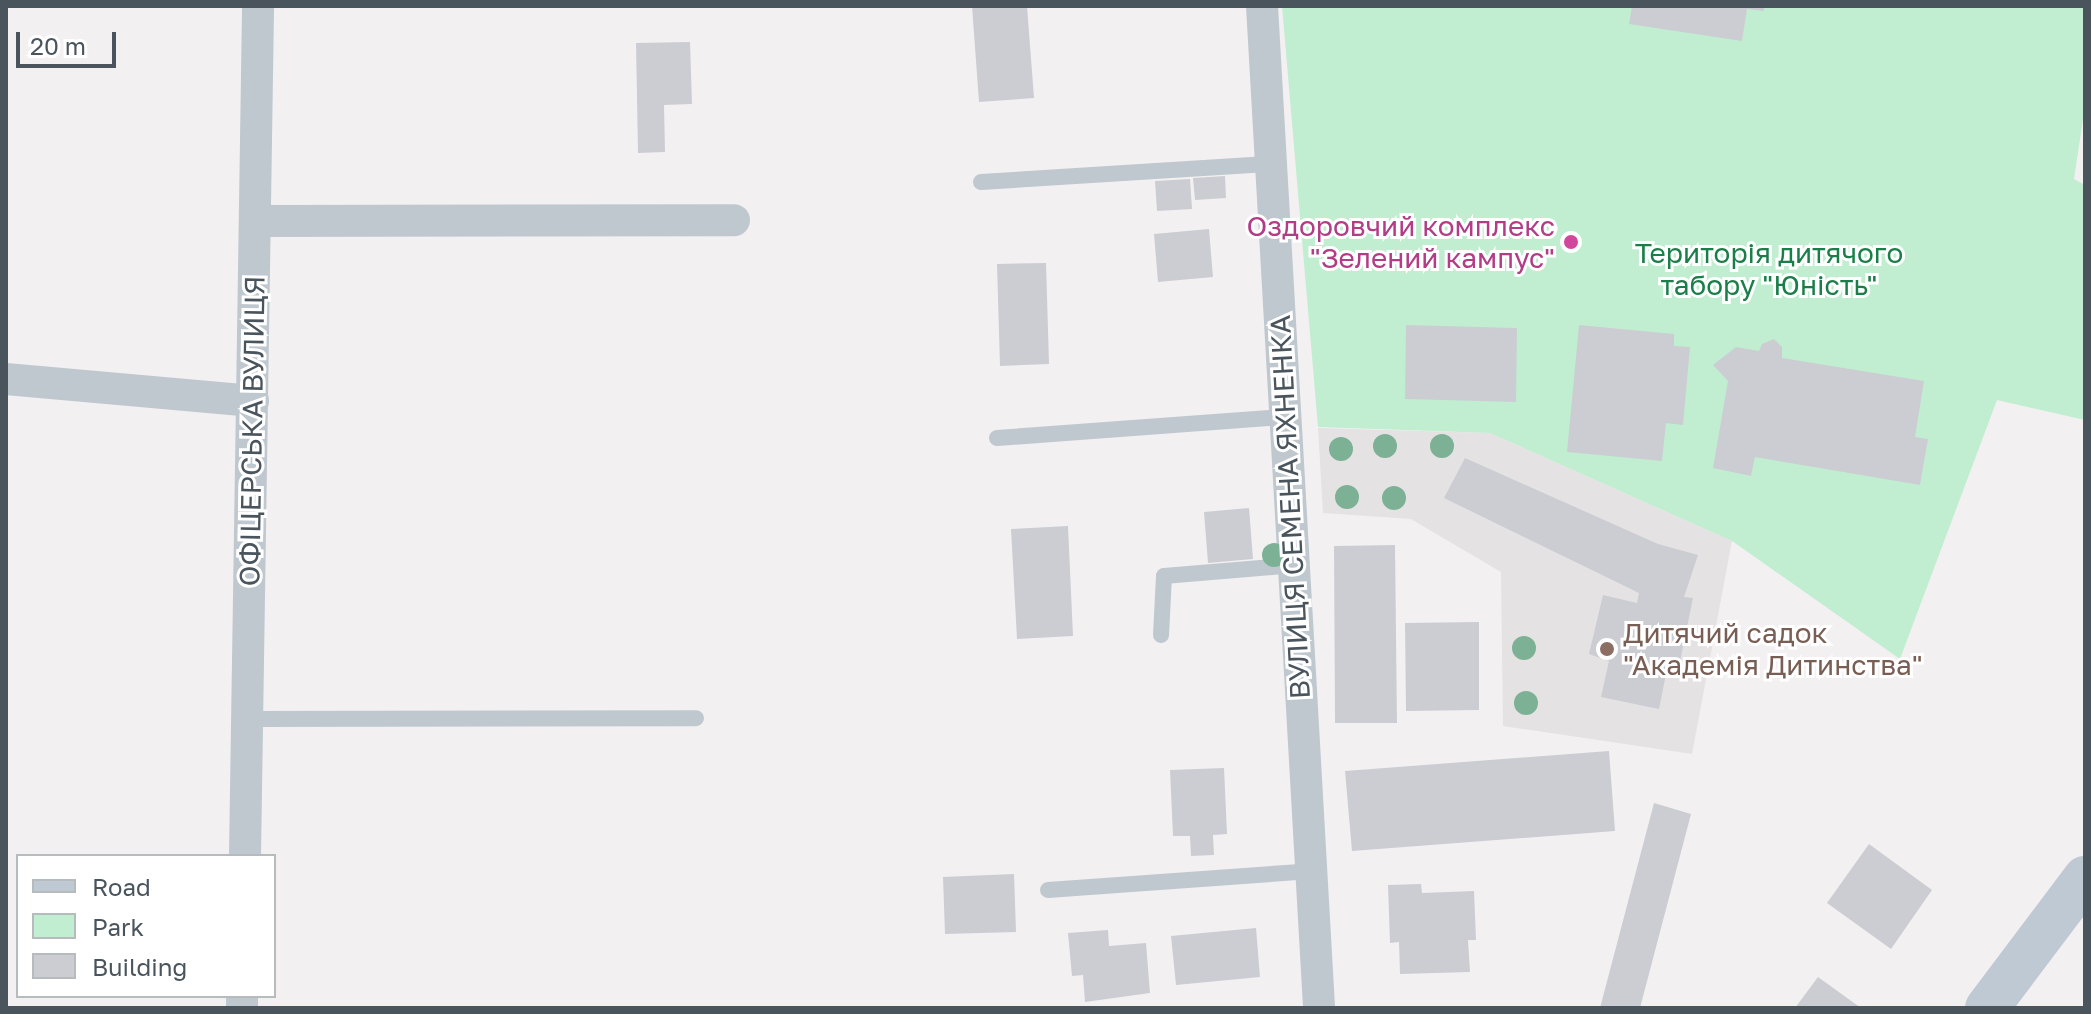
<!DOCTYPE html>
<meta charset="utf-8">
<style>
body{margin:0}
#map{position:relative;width:2091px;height:1014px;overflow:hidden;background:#f3f0f1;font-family:"Golos Text",sans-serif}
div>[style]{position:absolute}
.education>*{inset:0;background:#e4e2e2}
.green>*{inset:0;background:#c1eed1}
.building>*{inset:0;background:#cbcdd3}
.lane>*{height:16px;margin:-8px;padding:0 8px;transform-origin:8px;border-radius:8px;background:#bfc8cf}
.street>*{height:32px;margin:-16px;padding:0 16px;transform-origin:16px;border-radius:16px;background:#bfc8cf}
.secondary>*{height:44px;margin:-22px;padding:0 22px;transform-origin:22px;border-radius:22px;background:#bfc9d3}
.trees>*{width:24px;height:24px;margin:-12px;border-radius:50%;background:#7cb195}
.dots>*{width:22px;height:22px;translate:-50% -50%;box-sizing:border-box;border:4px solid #fff;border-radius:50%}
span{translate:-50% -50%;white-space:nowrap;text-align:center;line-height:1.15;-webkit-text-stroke:6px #fff;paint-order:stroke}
.hotel-label{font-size:28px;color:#b23c85}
.right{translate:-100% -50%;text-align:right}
.park-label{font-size:28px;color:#1a7e49}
.street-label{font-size:28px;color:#49545d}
.education-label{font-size:28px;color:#785e54}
.left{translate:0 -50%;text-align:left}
.frame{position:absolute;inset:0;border:8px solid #49545d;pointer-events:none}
.legend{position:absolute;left:16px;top:854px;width:260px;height:144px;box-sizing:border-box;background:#fff;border:2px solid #b6bbbe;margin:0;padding:10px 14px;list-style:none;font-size:24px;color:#49545d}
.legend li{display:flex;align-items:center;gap:16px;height:40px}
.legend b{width:40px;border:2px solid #b6bbbe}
.scale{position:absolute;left:16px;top:32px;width:100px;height:36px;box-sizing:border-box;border:4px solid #49545d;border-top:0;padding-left:10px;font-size:24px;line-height:28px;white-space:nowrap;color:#49545d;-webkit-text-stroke:6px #fff;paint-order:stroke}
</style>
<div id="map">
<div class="education">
<i style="clip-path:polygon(1318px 428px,1490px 433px,1732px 541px,1692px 754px,1503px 726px,1501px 572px,1411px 519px,1323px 513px)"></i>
</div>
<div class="green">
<i style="clip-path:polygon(1282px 6px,2085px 6px,2085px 106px,2074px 179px,2085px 185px,2085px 420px,1997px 400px,1900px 659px,1732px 541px,1490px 433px,1318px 427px)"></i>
</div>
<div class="building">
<i style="clip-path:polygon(972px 6px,1027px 6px,1034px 98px,979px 102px)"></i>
<i style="clip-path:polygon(1632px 6px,1764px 6px,1764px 11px,1747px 9px,1742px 41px,1629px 24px)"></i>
<i style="clip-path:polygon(690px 42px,692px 104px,664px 105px,665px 152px,638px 153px,636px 43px)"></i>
<i style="clip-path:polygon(1225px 176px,1226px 198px,1195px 200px,1193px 178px)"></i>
<i style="clip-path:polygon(1190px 179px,1192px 209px,1157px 211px,1155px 181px)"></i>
<i style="clip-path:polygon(1209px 229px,1213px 277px,1158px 282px,1154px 234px)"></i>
<i style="clip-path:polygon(1046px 263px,1049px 364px,1000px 366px,997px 264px)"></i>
<i style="clip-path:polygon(1406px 325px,1517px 328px,1516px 402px,1405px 399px)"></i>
<i style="clip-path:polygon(1579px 325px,1674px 334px,1674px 346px,1690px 347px,1683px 425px,1666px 423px,1662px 461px,1567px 452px)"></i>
<i style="clip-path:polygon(1774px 339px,1782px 347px,1782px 358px,1924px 381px,1915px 437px,1928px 439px,1920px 485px,1755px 457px,1751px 476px,1713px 468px,1728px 381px,1713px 365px,1736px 347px,1759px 351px,1762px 344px)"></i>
<i style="clip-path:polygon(1465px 458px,1658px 544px,1698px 555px,1684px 597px,1693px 598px,1679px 666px,1668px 664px,1659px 709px,1601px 697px,1609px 661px,1589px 654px,1603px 595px,1637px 603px,1639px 593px,1444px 498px)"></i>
<i style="clip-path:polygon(1249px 508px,1253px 559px,1208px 563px,1204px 512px)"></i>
<i style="clip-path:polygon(1068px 526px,1073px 636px,1017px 639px,1011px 529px)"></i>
<i style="clip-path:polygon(1395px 545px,1397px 723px,1335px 723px,1334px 546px)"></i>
<i style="clip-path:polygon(1479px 622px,1479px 710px,1406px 711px,1405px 623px)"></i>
<i style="clip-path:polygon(1609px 751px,1615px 831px,1352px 851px,1345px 771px)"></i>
<i style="clip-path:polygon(1224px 768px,1227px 834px,1213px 835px,1214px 855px,1191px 856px,1190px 836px,1173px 836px,1170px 770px)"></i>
<i style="clip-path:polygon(1654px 803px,1691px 814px,1640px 1008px,1600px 1008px)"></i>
<i style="clip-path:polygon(1869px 844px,1932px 890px,1891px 949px,1827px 903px)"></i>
<i style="clip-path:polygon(1014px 874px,1016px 932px,945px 934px,943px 877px)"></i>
<i style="clip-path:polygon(1421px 884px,1422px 893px,1474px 891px,1476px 940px,1468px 940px,1470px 972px,1400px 974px,1399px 942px,1390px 943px,1388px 885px)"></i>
<i style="clip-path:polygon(1256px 928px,1260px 977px,1176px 985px,1171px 936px)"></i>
<i style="clip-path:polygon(1108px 930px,1109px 946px,1146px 943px,1150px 993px,1085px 1002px,1083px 975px,1072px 976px,1068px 933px)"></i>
<i style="clip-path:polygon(1818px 977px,1861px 1008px,1795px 1008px)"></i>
</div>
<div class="lane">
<i style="left:981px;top:182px;width:291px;rotate:-3.6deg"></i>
<i style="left:997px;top:438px;width:289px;rotate:-4.2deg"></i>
<i style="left:1161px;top:635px;width:59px;rotate:-87.1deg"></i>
<i style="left:1164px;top:576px;width:130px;rotate:-4.8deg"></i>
<i style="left:247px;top:719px;width:449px;rotate:-0.1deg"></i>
<i style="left:1048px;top:890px;width:264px;rotate:-4.1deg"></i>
</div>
<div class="street">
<i style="left:1262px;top:6px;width:1004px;rotate:86.74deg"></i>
<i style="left:255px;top:221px;width:479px;rotate:-0.1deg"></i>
<i style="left:6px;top:379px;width:248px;rotate:5.1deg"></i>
<i style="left:245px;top:856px;width:850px;rotate:-89.12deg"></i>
<i style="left:242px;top:1008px;width:12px;rotate:-90deg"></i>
</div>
<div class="secondary">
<i style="left:1987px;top:1008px;width:163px;rotate:-53deg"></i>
</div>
<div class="trees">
<i style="left:1385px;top:446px"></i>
<i style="left:1442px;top:446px"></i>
<i style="left:1341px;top:449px"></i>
<i style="left:1347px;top:497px"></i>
<i style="left:1394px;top:498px"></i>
<i style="left:1274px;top:555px"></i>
<i style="left:1524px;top:648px"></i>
<i style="left:1526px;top:703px"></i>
</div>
<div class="dots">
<i style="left:1571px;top:242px;background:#d1479c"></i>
<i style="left:1607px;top:649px;background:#8d6e63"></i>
</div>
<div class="hotel-label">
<span class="right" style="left:1555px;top:242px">Оздоровчий комплекс<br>"Зелений кампус"</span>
</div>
<div class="park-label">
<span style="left:1769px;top:269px">Територія дитячого<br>табору "Юність"</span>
</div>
<div class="street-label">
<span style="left:252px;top:431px;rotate:-89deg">ОФІЦЕРСЬКА ВУЛИЦЯ</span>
<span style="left:1290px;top:507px;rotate:-93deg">ВУЛИЦЯ СЕМЕНА ЯХНЕНКА</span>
</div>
<div class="education-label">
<span class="left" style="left:1623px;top:649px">Дитячий садок<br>"Академія Дитинства"</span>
</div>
<div class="frame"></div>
<ul class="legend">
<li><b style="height:10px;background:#bfc9d3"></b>Road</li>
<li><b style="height:22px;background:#c1eed1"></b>Park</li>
<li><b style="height:22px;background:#cbcdd3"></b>Building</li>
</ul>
<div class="scale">20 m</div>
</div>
